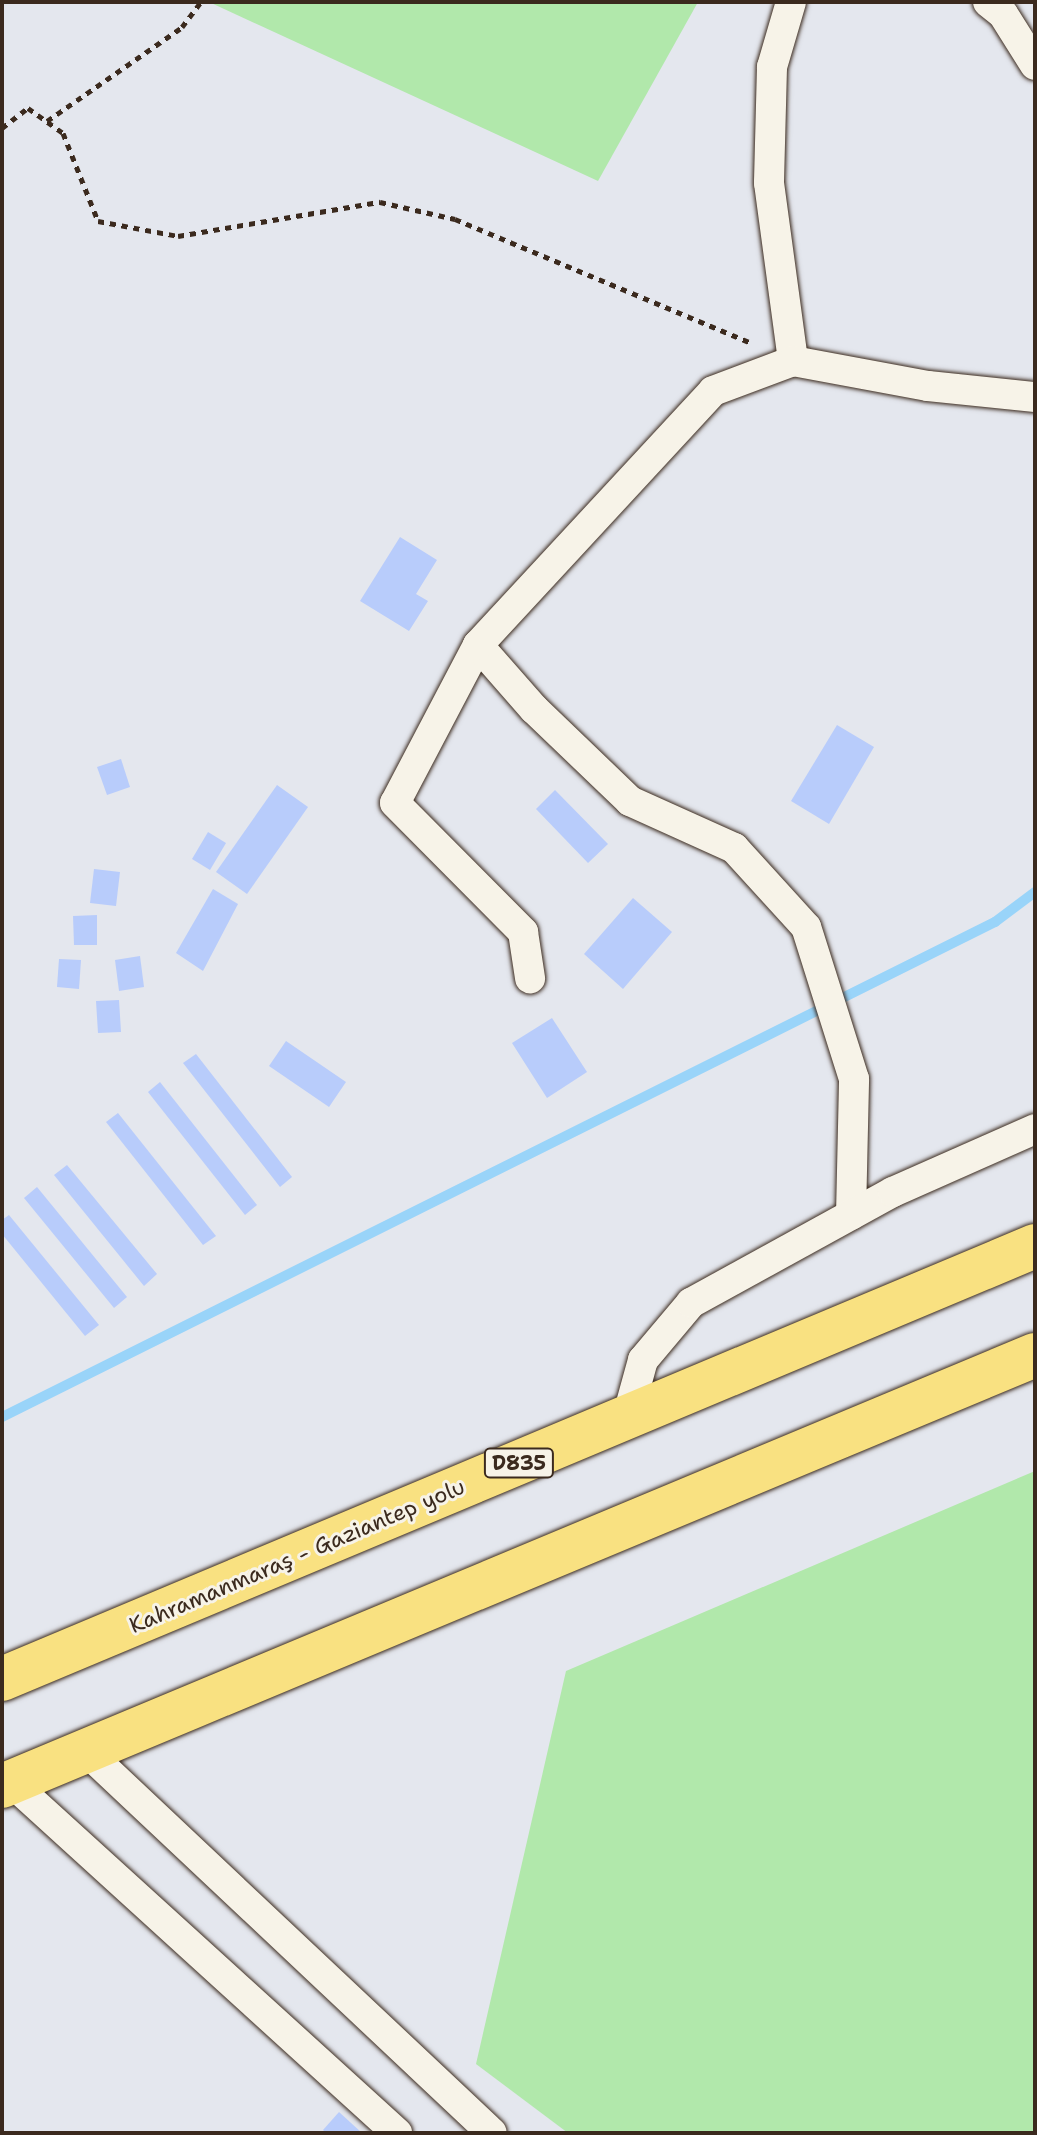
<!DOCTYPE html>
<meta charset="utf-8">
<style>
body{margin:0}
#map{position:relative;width:1037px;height:2135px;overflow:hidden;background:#e4e7ee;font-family:"Shantell Sans",sans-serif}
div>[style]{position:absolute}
.green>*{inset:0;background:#b1e8ab}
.stream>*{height:10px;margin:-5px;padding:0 5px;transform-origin:5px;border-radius:5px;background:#99d4f9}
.building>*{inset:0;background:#b8ccfb}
.path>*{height:5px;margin-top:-2.5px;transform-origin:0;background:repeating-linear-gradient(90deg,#3b2a1e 0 6px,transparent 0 12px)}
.roads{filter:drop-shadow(0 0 2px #3b2a1e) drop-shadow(0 0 2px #3b2a1e)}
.street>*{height:30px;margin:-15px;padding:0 15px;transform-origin:15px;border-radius:15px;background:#f7f3e8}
.highway>*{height:44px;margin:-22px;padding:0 22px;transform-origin:22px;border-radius:22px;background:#f9e181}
span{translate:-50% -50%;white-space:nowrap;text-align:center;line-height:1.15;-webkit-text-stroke:6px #f7f3e8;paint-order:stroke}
.shield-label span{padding:2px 6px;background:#f7f3e8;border:2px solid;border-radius:6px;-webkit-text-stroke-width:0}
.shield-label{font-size:20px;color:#3b2a1e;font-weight:700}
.street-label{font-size:22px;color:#3b2a1e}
.frame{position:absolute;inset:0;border:4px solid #3b2a1e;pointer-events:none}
</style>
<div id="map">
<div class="green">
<i style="clip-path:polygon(209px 2px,698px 2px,598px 181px)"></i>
<i style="clip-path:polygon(1035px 1471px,1035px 2133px,568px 2133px,476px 2064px,566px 1671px)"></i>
</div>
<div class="stream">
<i style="left:2px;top:1417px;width:1110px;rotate:-26.5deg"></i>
<i style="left:995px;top:922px;width:50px;rotate:-36.9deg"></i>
</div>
<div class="building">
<i style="clip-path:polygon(400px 537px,437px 560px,416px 594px,428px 601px,409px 631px,360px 601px)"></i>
<i style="clip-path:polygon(837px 725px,874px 747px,829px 824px,791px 801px)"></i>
<i style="clip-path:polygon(121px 759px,130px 787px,107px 795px,97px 767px)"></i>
<i style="clip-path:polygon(277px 785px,308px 807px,247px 894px,216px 872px)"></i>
<i style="clip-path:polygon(555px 790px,608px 844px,588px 863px,536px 809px)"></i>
<i style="clip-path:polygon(208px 832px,226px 843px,210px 870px,192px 859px)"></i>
<i style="clip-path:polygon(94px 869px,120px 872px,116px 906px,90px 903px)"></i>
<i style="clip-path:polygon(213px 889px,238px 904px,203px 971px,176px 953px)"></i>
<i style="clip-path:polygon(633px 898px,672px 932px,623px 989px,584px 954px)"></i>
<i style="clip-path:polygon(97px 915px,97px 945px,74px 945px,73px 916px)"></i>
<i style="clip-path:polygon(140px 956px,144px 987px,119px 991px,115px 960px)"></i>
<i style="clip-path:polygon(59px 959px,81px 960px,79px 989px,57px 987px)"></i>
<i style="clip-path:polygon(119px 1000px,121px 1032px,98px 1033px,96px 1001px)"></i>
<i style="clip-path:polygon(552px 1018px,587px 1072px,547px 1098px,512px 1043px)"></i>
<i style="clip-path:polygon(286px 1041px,346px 1082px,329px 1107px,269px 1066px)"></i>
<i style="clip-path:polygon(196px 1054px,292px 1177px,280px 1187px,183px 1063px)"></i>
<i style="clip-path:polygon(160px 1082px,257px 1205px,245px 1215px,148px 1092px)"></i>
<i style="clip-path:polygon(118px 1113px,216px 1236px,203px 1245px,106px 1122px)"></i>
<i style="clip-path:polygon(67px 1165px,157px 1274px,144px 1286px,54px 1175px)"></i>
<i style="clip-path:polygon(37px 1187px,127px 1297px,114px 1308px,24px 1198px)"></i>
<i style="clip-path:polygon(9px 1215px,99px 1325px,85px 1336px,2px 1234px,2px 1220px)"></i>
<i style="clip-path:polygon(339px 2112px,362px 2133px,326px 2133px,323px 2130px)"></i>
</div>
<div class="path">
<i style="left:47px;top:121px;width:165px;rotate:-34.8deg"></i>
<i style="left:182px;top:27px;width:31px;rotate:-53deg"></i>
<i style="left:2px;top:128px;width:33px;rotate:-38deg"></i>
<i style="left:28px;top:108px;width:43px;rotate:35.5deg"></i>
<i style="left:63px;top:133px;width:95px;rotate:68.3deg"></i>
<i style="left:98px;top:221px;width:81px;rotate:10.6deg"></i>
<i style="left:178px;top:236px;width:205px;rotate:-9.6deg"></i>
<i style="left:380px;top:202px;width:77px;rotate:12.8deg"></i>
<i style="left:455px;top:219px;width:321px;rotate:22.7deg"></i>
</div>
<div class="roads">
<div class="street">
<i style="left:791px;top:2px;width:68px;rotate:106.3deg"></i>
<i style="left:772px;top:67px;width:116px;rotate:91.5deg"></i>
<i style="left:769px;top:183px;width:180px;rotate:82.3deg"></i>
<i style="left:988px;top:2px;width:19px;rotate:39deg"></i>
<i style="left:1003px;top:14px;width:60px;rotate:57.9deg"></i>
<i style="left:478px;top:645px;width:178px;rotate:117.7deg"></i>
<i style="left:395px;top:803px;width:182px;rotate:45.2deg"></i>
<i style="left:523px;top:932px;width:47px;rotate:81.3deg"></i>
<i style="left:851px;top:1215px;width:136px;rotate:-88.7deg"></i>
<i style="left:854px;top:1079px;width:159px;rotate:-107.5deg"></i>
<i style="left:806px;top:927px;width:107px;rotate:-132.3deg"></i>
<i style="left:734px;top:848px;width:114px;rotate:-155.7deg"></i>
<i style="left:630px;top:801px;width:133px;rotate:-136.2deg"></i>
<i style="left:534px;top:709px;width:85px;rotate:-131.2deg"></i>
<i style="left:478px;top:645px;width:346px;rotate:-47.2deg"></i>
<i style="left:713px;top:391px;width:85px;rotate:-20.6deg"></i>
<i style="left:793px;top:361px;width:137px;rotate:10.5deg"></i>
<i style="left:928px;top:386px;width:108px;rotate:5.9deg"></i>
<i style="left:627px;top:1418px;width:60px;rotate:-74.6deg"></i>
<i style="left:643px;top:1360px;width:75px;rotate:-49.9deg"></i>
<i style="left:691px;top:1303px;width:230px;rotate:-28.8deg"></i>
<i style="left:893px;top:1192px;width:155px;rotate:-23.9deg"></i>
<i style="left:86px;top:1751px;width:557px;rotate:43.26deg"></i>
<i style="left:11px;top:1782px;width:522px;rotate:42.28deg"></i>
</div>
<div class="highway">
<i style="left:2px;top:1679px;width:1120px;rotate:-22.74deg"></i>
<i style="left:2px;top:1786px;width:1119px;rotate:-22.65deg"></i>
</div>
</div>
<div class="shield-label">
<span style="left:519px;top:1463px">D835</span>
</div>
<div class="street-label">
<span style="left:297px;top:1556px;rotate:-23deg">Kahramanmaraş - Gaziantep yolu</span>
</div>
<div class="frame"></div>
</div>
